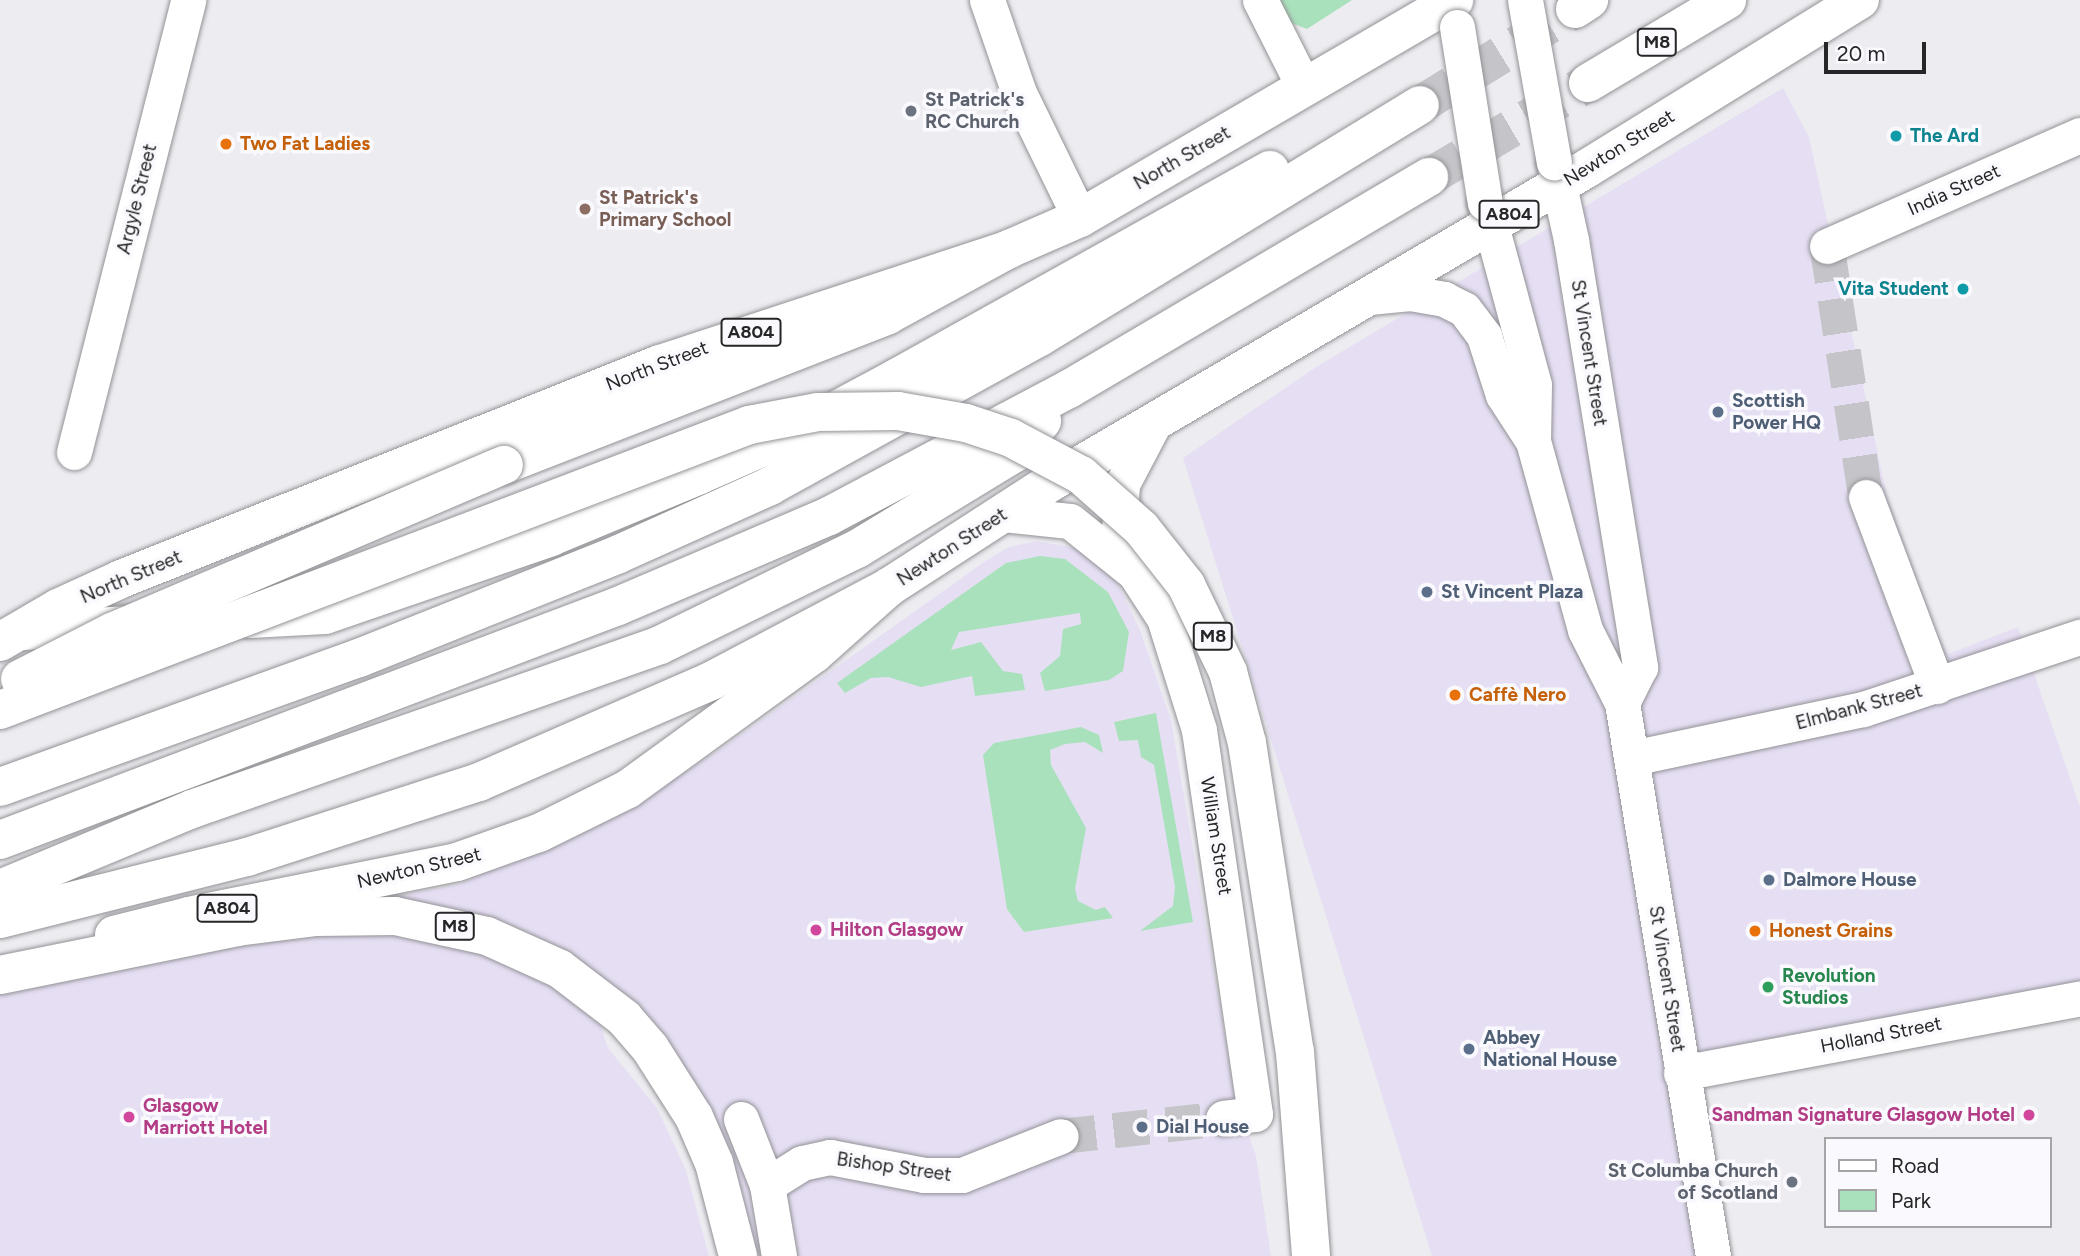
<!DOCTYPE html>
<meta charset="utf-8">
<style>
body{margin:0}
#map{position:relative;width:2080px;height:1256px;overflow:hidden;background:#edecf0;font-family:Figtree,sans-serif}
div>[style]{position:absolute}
.commercial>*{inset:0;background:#e6dff4}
.green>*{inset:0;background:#aae1bd}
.minor-tunnel>*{height:35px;margin-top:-17.5px;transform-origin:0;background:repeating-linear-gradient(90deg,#c5c4c8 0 35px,transparent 0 53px)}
.highway-tunnel>*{height:38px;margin-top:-19px;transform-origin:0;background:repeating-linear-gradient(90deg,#c5c4c8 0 38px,transparent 0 57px)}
.roads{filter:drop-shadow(0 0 2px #939296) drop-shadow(0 0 2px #939296)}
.minor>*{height:35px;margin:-17.5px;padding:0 17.5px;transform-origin:17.5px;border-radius:17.5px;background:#fff}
.major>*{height:38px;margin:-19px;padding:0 19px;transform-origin:19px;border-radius:19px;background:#fff}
.highway>*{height:38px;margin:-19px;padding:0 19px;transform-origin:19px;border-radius:19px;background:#fff}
.bridges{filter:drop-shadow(0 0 2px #939296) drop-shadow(0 0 2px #939296)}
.minor-bridge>*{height:35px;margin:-17.5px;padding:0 17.5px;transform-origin:17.5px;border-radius:17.5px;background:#fff}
.highway-bridge>*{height:38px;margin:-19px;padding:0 19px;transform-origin:19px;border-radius:19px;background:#fff}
.dots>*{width:19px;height:19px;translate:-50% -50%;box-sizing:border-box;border:4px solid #faf9fd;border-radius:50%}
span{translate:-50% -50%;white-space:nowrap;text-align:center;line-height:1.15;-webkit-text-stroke:7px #faf9fd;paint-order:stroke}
.shield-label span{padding:2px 5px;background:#faf9fd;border:2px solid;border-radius:5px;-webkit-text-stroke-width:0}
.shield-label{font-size:18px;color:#262527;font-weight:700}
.worship-label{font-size:19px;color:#5b616d;font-weight:700}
.left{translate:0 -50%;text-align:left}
.right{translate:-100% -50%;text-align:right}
.culture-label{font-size:19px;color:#0d838f;font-weight:700}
.food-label{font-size:19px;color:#c56008;font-weight:700}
.street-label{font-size:19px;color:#262527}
.education-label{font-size:19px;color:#785e54;font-weight:700}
.service-label{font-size:19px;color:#4e5e75;font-weight:700}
.hotel-label{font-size:19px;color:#b23c85;font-weight:700}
.leisure-label{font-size:19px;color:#27864d;font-weight:700}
.legend{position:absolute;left:1824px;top:1137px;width:228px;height:91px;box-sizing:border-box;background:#faf9fd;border:2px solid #a5a4a7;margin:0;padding:9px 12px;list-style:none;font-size:21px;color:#262527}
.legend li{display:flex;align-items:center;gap:14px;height:35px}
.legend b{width:35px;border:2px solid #a5a4a7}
.scale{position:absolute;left:1824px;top:42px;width:102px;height:32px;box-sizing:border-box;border:4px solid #262527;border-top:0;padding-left:9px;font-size:21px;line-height:24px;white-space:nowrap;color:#262527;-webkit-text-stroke:5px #faf9fd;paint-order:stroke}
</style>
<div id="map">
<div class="commercial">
<i style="clip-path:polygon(1783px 88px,1809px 137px,1887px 496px,1938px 635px,1948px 654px,2018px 627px,2080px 807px,2080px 997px,1681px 1073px,1713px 1256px,1432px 1256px,1183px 458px,1316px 367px)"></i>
<i style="clip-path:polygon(1036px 541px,1080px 549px,1117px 582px,1140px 630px,1171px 720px,1236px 1099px,1256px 1156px,1271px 1256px,753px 1256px,595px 976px,361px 903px,460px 884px,630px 808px,725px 746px,987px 560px,1009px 547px)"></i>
<i style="clip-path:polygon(380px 932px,478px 949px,541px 976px,597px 1014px,608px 1048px,657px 1108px,686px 1170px,709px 1256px,0 1256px,0 992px,49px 979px,296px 936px)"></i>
</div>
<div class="green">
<i style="clip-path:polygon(1278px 0,1352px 0,1307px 29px,1291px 23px)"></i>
<i style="clip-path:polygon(1040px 556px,1065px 559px,1108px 592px,1129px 632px,1123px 671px,1109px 680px,1045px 691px,1040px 673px,1060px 656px,1063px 629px,1081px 624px,1080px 613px,959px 632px,951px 650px,981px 642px,1003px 671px,1022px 674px,1025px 690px,975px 696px,972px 676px,921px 687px,888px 677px,871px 678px,845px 693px,837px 683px,1006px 563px)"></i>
<i style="clip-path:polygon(1156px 713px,1193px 922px,1140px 931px,1173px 906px,1175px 887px,1154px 765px,1141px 757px,1138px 740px,1119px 741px,1114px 722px)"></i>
<i style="clip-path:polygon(1081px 727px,1099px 735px,1103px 753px,1085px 742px,1065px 744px,1050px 750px,1051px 765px,1086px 828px,1075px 889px,1078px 901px,1096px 910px,1105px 907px,1113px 918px,1024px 932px,1007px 909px,983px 755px,994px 743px)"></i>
</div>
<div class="minor-tunnel">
<i style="left:1827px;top:246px;width:254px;rotate:81.2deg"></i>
<i style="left:1061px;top:1136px;width:163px;rotate:-6.3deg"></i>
</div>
<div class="highway-tunnel">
<i style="left:1420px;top:105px;width:182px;rotate:-31.8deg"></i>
<i style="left:1429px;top:177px;width:185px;rotate:-30.6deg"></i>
</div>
<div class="roads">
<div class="minor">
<i style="left:987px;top:0;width:98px;rotate:71deg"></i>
<i style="left:1019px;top:93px;width:139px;rotate:64deg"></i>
<i style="left:1260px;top:0;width:97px;rotate:63.2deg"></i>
<i style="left:1554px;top:162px;width:80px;rotate:77.7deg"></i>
<i style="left:1571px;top:240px;width:433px;rotate:80.8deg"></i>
<i style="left:1640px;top:667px;width:40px;rotate:116.6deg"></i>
<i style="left:1485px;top:203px;width:188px;rotate:74.9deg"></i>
<i style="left:1534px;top:385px;width:56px;rotate:91deg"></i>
<i style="left:1533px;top:441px;width:196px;rotate:74.6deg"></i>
<i style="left:1585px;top:630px;width:82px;rotate:63.1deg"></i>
<i style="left:1622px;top:703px;width:560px;rotate:80.66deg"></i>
<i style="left:1827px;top:246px;width:276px;rotate:-23.7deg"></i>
<i style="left:1369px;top:297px;width:41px;rotate:-5.6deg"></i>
<i style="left:1410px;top:293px;width:35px;rotate:10deg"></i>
<i style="left:1444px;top:299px;width:22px;rotate:27deg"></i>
<i style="left:1464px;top:309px;width:34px;rotate:53deg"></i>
<i style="left:1484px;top:336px;width:62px;rotate:72.1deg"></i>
<i style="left:1503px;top:395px;width:55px;rotate:56.9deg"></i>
<i style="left:1154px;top:423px;width:69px;rotate:117.7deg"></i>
<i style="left:1122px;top:484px;width:49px;rotate:93.5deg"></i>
<i style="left:1119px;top:533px;width:42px;rotate:69deg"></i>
<i style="left:1134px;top:572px;width:55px;rotate:56.9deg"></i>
<i style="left:1164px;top:618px;width:117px;rotate:72.6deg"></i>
<i style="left:1199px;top:730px;width:388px;rotate:81.7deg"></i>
<i style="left:1255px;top:1114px;width:32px;rotate:173deg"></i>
<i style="left:74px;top:452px;width:466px;rotate:-75.8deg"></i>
<i style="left:1866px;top:497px;width:202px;rotate:69.4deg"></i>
<i style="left:1003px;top:514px;width:67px;rotate:6deg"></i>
<i style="left:1070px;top:521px;width:78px;rotate:38.8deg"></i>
<i style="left:1632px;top:758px;width:236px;rotate:-12deg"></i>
<i style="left:1863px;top:709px;width:229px;rotate:-18.4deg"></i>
<i style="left:1681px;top:1073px;width:406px;rotate:-10.6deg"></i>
<i style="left:741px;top:1119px;width:71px;rotate:68.5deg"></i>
<i style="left:767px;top:1185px;width:72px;rotate:80.4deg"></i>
<i style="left:767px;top:1185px;width:41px;rotate:-32.2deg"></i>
<i style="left:802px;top:1163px;width:29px;rotate:-12deg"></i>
<i style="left:830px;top:1157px;width:96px;rotate:10.8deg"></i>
<i style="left:924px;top:1175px;width:38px"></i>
<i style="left:962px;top:1175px;width:106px;rotate:-21.5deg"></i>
</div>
<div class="major">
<i style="left:0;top:642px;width:67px;rotate:-30.4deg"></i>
<i style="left:58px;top:608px;width:69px;rotate:-24.7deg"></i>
<i style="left:121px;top:579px;width:580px;rotate:-21.75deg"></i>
<i style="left:660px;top:364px;width:367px;rotate:-18.2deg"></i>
<i style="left:1009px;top:249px;width:77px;rotate:-23.6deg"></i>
<i style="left:1080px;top:218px;width:433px;rotate:-30.2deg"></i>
<i style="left:114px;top:935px;width:77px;rotate:-14.2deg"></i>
<i style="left:189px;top:916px;width:273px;rotate:-11.4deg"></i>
<i style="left:457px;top:862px;width:87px;rotate:-19.5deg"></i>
<i style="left:539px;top:833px;width:99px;rotate:-26.3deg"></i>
<i style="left:628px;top:789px;width:230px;rotate:-36deg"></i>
<i style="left:814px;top:654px;width:101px;rotate:-41.8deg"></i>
<i style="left:889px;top:587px;width:195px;rotate:-32.9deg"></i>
<i style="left:1053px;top:481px;width:618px;rotate:-30.34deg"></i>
<i style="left:1586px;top:169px;width:322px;rotate:-31.7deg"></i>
</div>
<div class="highway">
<i style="left:1575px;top:9px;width:17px;rotate:-33deg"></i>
<i style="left:1588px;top:83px;width:162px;rotate:-30.8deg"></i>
<i style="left:504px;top:465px;width:412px;rotate:-21.3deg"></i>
<i style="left:888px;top:315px;width:138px;rotate:-28.6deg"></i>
<i style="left:250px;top:619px;width:75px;rotate:-3.1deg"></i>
<i style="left:325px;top:615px;width:239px;rotate:-19deg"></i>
<i style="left:551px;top:537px;width:161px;rotate:-22.6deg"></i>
<i style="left:700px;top:475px;width:96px;rotate:-23.9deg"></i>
<i style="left:788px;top:436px;width:123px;rotate:-28.2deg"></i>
<i style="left:896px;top:378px;width:428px;rotate:-29.1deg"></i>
<i style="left:24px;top:631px;width:106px;rotate:-3.2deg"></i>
<i style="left:0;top:787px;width:381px;rotate:-19.8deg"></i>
<i style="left:359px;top:658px;width:280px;rotate:-21.8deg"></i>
<i style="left:619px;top:554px;width:166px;rotate:-24.2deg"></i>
<i style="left:770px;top:486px;width:308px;rotate:-28.9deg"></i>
<i style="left:1040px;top:337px;width:445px;rotate:-31.4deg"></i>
<i style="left:0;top:840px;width:661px;rotate:-20.74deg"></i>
<i style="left:618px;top:606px;width:229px;rotate:-23.1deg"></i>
<i style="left:829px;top:516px;width:272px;rotate:-27.9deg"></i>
<i style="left:1069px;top:389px;width:418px;rotate:-30.5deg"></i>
<i style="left:0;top:889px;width:208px;rotate:-22.6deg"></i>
<i style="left:192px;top:809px;width:496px;rotate:-19.3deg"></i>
<i style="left:660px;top:645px;width:219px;rotate:-26deg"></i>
<i style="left:857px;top:549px;width:185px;rotate:-31.3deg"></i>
<i style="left:1015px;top:453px;width:42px;rotate:-49.8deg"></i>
<i style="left:0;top:919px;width:255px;rotate:-14.1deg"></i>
<i style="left:247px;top:857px;width:244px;rotate:-17.9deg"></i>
<i style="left:479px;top:782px;width:253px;rotate:-23.5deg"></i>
<i style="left:711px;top:681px;width:201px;rotate:-27.8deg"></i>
<i style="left:0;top:975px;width:242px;rotate:-11.4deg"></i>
<i style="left:237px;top:927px;width:80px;rotate:-7.2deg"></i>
<i style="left:316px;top:917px;width:79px;rotate:-0.7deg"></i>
<i style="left:395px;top:916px;width:94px;rotate:12.3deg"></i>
<i style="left:487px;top:936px;width:80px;rotate:24.3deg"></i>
<i style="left:560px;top:969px;width:81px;rotate:37.4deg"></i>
<i style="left:624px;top:1018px;width:40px;rotate:49deg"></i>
<i style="left:650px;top:1048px;width:82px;rotate:57.5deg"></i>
<i style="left:694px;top:1117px;width:50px;rotate:66.5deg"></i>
<i style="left:714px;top:1163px;width:96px;rotate:75.5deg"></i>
</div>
</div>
<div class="bridges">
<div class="minor-bridge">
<i style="left:1525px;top:0;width:165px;rotate:79.9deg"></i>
<i style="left:1457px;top:27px;width:178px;rotate:81deg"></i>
</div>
<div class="highway-bridge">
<i style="left:20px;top:679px;width:103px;rotate:-27.1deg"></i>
<i style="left:112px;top:632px;width:426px;rotate:-23.1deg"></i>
<i style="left:0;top:710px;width:801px;rotate:-20.83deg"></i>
<i style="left:749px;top:425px;width:70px;rotate:-10.7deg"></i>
<i style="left:818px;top:412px;width:80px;rotate:-0.7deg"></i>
<i style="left:898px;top:411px;width:69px;rotate:10deg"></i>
<i style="left:966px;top:423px;width:47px;rotate:18.4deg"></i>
<i style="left:1011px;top:438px;width:79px;rotate:27.9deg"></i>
<i style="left:1081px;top:475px;width:80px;rotate:41.5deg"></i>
<i style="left:1141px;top:528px;width:73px;rotate:51.7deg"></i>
<i style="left:1186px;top:585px;width:97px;rotate:64.2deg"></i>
<i style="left:1228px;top:672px;width:73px;rotate:75deg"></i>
<i style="left:1247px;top:743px;width:313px;rotate:81.2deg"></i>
<i style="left:1295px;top:1052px;width:205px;rotate:85.5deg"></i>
</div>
</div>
<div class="dots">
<i style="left:911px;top:111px;background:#6b7280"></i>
<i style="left:1896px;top:136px;background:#0f9aa8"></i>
<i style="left:226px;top:144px;background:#e8710a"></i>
<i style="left:585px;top:209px;background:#8d6e63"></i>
<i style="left:1963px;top:289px;background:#0f9aa8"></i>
<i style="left:1718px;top:412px;background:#5c6f8a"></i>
<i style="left:1427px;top:592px;background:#5c6f8a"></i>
<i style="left:1455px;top:695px;background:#e8710a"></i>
<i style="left:1769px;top:880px;background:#5c6f8a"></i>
<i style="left:816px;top:930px;background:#d1479c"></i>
<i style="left:1755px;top:931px;background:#e8710a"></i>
<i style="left:1768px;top:987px;background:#2e9e5b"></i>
<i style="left:1469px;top:1049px;background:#5c6f8a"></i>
<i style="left:2029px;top:1115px;background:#d1479c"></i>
<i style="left:129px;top:1117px;background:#d1479c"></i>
<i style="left:1142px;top:1127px;background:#5c6f8a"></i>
<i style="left:1792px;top:1182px;background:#6b7280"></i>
</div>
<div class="shield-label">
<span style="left:1657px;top:42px">M8</span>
<span style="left:1509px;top:214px">A804</span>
<span style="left:751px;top:332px">A804</span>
<span style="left:1213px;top:636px">M8</span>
<span style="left:227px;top:908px">A804</span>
<span style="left:455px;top:926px">M8</span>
</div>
<div class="worship-label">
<span class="left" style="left:925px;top:111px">St Patrick's<br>RC Church</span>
<span class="right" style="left:1778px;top:1182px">St Columba Church<br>of Scotland</span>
</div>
<div class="culture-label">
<span class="left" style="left:1910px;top:136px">The Ard</span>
<span class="right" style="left:1949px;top:289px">Vita Student</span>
</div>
<div class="food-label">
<span class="left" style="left:240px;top:144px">Two Fat Ladies</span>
<span class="left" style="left:1469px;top:695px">Caffè Nero</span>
<span class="left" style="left:1769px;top:931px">Honest Grains</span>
</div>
<div class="street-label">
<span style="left:1619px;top:148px;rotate:-32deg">Newton Street</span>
<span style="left:1182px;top:158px;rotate:-30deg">North Street</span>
<span style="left:1954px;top:190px;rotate:-24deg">India Street</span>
<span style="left:137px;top:199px;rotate:-76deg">Argyle Street</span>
<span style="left:1589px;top:353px;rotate:81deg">St Vincent Street</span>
<span style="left:657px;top:366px;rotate:-21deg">North Street</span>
<span style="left:952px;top:547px;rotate:-33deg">Newton Street</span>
<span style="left:131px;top:577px;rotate:-23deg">North Street</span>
<span style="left:1859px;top:707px;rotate:-15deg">Elmbank Street</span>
<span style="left:1216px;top:836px;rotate:81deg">William Street</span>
<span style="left:419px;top:868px;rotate:-13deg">Newton Street</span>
<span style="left:1667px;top:979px;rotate:81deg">St Vincent Street</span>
<span style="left:1881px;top:1035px;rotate:-11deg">Holland Street</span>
<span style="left:894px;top:1167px;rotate:8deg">Bishop Street</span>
</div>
<div class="education-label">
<span class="left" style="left:599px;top:209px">St Patrick's<br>Primary School</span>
</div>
<div class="service-label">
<span class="left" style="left:1732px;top:412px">Scottish<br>Power HQ</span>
<span class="left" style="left:1441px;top:592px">St Vincent Plaza</span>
<span class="left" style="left:1783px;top:880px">Dalmore House</span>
<span class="left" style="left:1483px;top:1049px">Abbey<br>National House</span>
<span class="left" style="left:1156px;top:1127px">Dial House</span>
</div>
<div class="hotel-label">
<span class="left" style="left:830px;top:930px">Hilton Glasgow</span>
<span class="left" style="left:143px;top:1117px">Glasgow<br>Marriott Hotel</span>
<span class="right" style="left:2015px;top:1115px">Sandman Signature Glasgow Hotel</span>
</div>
<div class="leisure-label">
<span class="left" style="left:1782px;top:987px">Revolution<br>Studios</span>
</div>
<ul class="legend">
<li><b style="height:9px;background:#fff"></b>Road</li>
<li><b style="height:19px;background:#aae1bd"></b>Park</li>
</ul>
<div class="scale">20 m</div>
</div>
